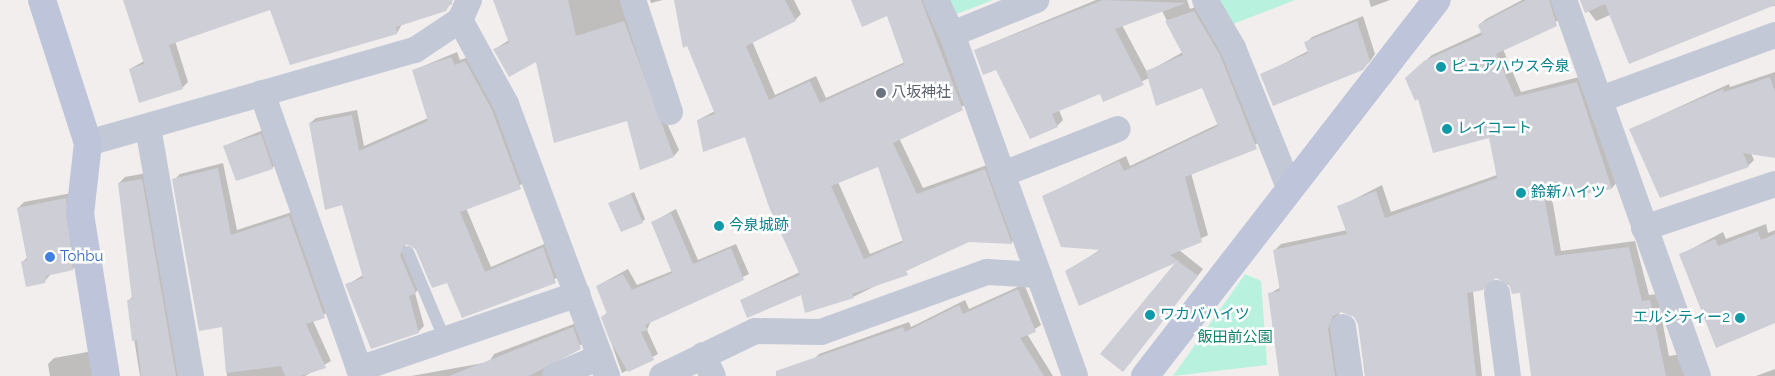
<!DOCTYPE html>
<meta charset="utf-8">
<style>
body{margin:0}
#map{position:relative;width:1775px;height:376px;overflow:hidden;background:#f1eeed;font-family:Raleway,"Noto Sans JP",sans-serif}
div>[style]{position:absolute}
.green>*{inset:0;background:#b8f2df}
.shadow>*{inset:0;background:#0003}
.building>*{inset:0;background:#cdced6}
.lane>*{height:12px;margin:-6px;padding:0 6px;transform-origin:6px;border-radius:6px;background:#c3c8d6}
.street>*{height:26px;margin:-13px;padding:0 13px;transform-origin:13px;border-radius:13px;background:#c3c8d6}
.secondary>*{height:28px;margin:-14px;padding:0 14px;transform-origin:14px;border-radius:14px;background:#bec4d9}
.dots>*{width:14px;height:14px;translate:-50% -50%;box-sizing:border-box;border:2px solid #fff;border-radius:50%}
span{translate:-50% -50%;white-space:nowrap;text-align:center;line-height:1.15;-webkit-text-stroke:5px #fff;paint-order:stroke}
.culture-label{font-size:15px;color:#0d838f}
.left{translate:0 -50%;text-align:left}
.right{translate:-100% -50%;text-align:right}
.worship-label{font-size:15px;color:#5b616d}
.shop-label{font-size:15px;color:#366cbe}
.park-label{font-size:15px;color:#0f846b}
</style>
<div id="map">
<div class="green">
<i style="clip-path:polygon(948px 0,993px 0,954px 15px)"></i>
<i style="clip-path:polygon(1219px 0,1295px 0,1233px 24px)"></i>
<i style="clip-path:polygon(1245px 274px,1261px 281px,1267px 365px,1173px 376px)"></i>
</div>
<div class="shadow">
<i style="clip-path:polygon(125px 0,451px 0,452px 4px,402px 24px,397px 33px,271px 8px,175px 41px,188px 82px,182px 88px,130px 69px,144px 61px)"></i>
<i style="clip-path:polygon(500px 0,627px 0,661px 110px,679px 150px,674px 156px,628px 119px,537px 60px,495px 49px,509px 40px)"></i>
<i style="clip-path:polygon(650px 0,663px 0,651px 3px)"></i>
<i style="clip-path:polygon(evenodd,675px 0,794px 0,801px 14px,795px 20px,752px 41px,775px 95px,816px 76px,826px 98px,905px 62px,888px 14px,852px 0,927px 0,969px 103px,899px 138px,923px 188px,990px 164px,1017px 237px,1011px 243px,969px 240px,853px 297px,802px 293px,741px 300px,800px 272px,746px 136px,698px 120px,715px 111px,675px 0,879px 166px,904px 240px,870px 254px,838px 182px,879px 166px)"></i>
<i style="clip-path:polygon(evenodd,1096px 0,1187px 0,1190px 9px,1200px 5px,1263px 141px,1191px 173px,1208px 235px,1179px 250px,1203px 269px,1129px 364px,1101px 354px,1179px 260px,1080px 305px,1067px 271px,1101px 249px,1044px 196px,1126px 156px,1130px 166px,1218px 124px,1202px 86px,1149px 78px,1103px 100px,1101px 93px,1059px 110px,1063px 120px,1057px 126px,975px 50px,1096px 0,1162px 11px,1183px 52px,1147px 72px,1122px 25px,1162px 11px)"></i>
<i style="clip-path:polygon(1369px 0,1390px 0,1371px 7px)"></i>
<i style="clip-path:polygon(1522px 0,1558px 0,1563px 18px,1503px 49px,1521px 92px,1583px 76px,1618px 181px,1612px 188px,1552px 198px,1561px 251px,1635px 241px,1649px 295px,1657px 294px,1669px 356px,1682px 354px,1685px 376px,1533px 376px,1521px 292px,1495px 277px,1473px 291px,1482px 376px,1365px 376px,1359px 324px,1355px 316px,1341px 311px,1334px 322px,1343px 376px,1284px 376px,1269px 294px,1281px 287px,1275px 250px,1281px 244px,1347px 230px,1339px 207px,1382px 185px,1391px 212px,1497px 175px,1490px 137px,1413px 72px,1432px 55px,1482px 32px,1479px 25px,1486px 19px)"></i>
<i style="clip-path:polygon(1580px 0,1775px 0,1775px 6px,1610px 15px,1596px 21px)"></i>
<i style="clip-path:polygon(1363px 16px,1375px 54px,1369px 63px,1261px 75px,1308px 51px,1306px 43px,1312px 37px)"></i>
<i style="clip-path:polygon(457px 52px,460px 60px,471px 56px,527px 182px,466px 208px,491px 267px,549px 242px,562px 276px,463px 316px,448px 281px,408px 242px,405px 245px,422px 286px,415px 293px,424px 326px,418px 332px,347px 285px,363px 275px,343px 204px,310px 123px,316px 118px,357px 110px,364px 146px,428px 118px,414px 70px)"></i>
<i style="clip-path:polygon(1775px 72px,1775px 156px,1751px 153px,1754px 160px,1748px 166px,1631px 129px,1729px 84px,1730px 87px)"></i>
<i style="clip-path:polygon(266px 129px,278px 162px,272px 168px,224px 146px)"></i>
<i style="clip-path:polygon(223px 163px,237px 230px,295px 211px,330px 311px,313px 321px,331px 361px,305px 376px,227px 376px,224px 326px,174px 180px,180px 174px)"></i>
<i style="clip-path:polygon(147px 173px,183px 376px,140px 376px,128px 301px,133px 296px,119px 183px,125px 177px)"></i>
<i style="clip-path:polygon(634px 192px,645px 219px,642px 222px,610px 203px)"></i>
<i style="clip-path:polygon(72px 193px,79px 263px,73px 269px,51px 274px,44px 282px,22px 262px,28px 257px,18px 208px,24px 202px)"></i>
<i style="clip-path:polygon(676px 209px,698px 260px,736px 244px,749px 274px,651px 321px,647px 330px,658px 354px,622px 373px,602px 317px,608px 312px,597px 286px,628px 269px,637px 285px,672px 271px,653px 222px)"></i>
<i style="clip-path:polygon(1766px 224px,1768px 233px,1775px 230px,1775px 322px,1680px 255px,1723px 232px,1726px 239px)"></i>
<i style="clip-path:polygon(1024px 284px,1041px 325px,1027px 334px,1053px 376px,819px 376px,813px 360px,819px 354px,909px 322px,911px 327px,965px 300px,969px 309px)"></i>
<i style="clip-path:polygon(579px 322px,586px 342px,548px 363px,547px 376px,411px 376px,489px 362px,494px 354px)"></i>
<i style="clip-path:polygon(93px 351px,98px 376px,50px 376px,48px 364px,54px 358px)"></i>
<i style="clip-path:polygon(1775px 369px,1775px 376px,1756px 376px)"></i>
</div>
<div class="building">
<i style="clip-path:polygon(123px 0,453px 0,446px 11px,396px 27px,397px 34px,290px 65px,270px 10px,169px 45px,183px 89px,139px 103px,129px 69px,144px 64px)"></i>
<i style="clip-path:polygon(493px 0,568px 0,576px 36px,624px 21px,674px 157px,640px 170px,627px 121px,554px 143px,536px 62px,509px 77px,493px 49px,509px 43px)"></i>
<i style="clip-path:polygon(evenodd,674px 0,785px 0,796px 21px,746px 46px,769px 100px,810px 81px,820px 103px,904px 64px,887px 16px,862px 27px,851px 0,921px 0,963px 110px,893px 143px,917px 194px,985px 169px,1012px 244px,969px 242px,906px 271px,908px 275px,852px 294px,854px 298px,805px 313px,801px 295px,747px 318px,740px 300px,800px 275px,769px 207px,745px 137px,703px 152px,697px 120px,715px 114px,687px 46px,683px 48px,674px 0,878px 167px,903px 242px,864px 259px,831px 186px,878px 167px)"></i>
<i style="clip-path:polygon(1103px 0,1186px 3px,1115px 29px,1144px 85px,1103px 102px,1100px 94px,1052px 114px,1058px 127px,1030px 139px,996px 70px,983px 75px,974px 50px)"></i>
<i style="clip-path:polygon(1526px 0,1549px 0,1557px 26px,1496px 54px,1515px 97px,1577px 82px,1612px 189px,1545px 200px,1555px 256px,1629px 247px,1642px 301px,1650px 300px,1666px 376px,1531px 376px,1520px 293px,1512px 294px,1509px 284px,1496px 278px,1483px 290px,1467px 293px,1476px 376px,1365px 376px,1358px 324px,1354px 317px,1341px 312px,1333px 316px,1328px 329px,1335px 376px,1279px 376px,1268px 293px,1280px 291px,1273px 250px,1347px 234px,1337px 206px,1376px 191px,1385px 218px,1497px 178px,1489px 138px,1433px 153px,1418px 99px,1415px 101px,1405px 78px,1424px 61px,1482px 35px,1478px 25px)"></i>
<i style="clip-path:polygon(1580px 0,1775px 0,1775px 5px,1629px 64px,1605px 4px,1585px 13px)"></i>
<i style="clip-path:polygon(1194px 11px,1220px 55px,1257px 149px,1185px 177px,1202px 242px,1170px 255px,1198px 276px,1123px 372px,1100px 354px,1175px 263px,1079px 306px,1065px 271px,1101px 250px,1061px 247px,1042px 196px,1119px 161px,1124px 171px,1218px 126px,1202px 88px,1156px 106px,1146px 71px,1183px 55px,1165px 21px)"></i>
<i style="clip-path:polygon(1357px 21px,1370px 61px,1363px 70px,1273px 106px,1260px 74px,1308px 53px,1304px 42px)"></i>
<i style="clip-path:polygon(451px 57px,455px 65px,465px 61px,492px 110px,521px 189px,460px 212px,485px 272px,543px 247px,556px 283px,462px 318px,447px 283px,432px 288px,415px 248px,405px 244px,400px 255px,416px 293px,409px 296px,419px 333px,371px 349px,345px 284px,363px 278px,342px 205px,325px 210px,309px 123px,352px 115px,359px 151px,428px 121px,412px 70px)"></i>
<i style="clip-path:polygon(1770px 77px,1775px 92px,1775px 158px,1743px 153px,1749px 167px,1660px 198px,1629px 129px,1723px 89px,1724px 92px)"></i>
<i style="clip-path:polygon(261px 134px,273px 169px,236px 181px,223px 146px)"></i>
<i style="clip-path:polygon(218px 168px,231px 235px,289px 216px,325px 318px,306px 324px,326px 368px,301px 376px,285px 376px,281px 366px,226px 373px,222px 327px,199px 331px,172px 179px)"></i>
<i style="clip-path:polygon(142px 179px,176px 376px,141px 376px,137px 340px,132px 341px,127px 300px,132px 299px,118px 183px)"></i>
<i style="clip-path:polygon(631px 194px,643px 223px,621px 232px,608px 203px)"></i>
<i style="clip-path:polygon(66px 198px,73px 270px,46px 276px,45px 283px,26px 287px,21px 262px,27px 260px,17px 208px)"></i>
<i style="clip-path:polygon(671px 213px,693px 264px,731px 248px,744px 280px,645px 325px,648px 330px,641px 332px,654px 360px,628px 372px,610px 341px,601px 317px,607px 314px,596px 286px,623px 274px,632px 290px,672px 273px,651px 222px)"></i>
<i style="clip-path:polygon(1758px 231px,1761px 240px,1775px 234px,1775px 323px,1716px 348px,1679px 254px,1715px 239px,1718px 246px)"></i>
<i style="clip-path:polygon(1018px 289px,1036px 332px,1020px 338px,1044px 376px,776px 376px,776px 371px,903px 327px,905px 332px,959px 305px,963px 314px)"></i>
<i style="clip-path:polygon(573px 327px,581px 349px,529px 376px,449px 376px)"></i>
</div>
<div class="lane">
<i style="left:408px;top:252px;width:95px;rotate:67.2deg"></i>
</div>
<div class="street">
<i style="left:469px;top:0;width:22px;rotate:114deg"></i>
<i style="left:460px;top:20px;width:96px;rotate:61.3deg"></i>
<i style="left:506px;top:104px;width:290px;rotate:69.6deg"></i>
<i style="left:633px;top:0;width:118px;rotate:71.7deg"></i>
<i style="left:936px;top:0;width:38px;rotate:65deg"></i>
<i style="left:952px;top:34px;width:363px;rotate:70.2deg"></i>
<i style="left:1205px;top:0;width:56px;rotate:59.7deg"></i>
<i style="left:1233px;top:48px;width:150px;rotate:68.1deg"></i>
<i style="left:1564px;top:0;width:399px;rotate:70.4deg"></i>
<i style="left:952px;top:34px;width:91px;rotate:-22deg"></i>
<i style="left:262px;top:93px;width:293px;rotate:70.6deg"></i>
<i style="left:359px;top:369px;width:231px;rotate:-18.9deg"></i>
<i style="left:1601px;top:99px;width:185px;rotate:-20.2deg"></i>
<i style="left:148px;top:127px;width:253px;rotate:80.2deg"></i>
<i style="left:88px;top:143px;width:340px;rotate:-15.9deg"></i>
<i style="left:415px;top:50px;width:54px;rotate:-33.7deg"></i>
<i style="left:1003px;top:174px;width:123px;rotate:-21.4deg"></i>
<i style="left:1644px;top:228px;width:138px;rotate:-18.6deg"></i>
<i style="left:1497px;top:293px;width:84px;rotate:82.5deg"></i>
<i style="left:1343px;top:327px;width:49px;rotate:81.9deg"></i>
<i style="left:703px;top:355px;width:23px;rotate:65deg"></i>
<i style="left:555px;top:376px;width:49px;rotate:-22.9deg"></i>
<i style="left:662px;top:376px;width:103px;rotate:-25.8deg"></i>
<i style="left:755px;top:331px;width:66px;rotate:0.9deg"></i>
<i style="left:821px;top:332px;width:177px;rotate:-19.9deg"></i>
<i style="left:987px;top:272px;width:52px;rotate:3.3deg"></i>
</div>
<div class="secondary">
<i style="left:42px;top:0;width:150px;rotate:72.2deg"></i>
<i style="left:88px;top:143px;width:71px;rotate:96.4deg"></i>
<i style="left:80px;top:214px;width:164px;rotate:80.9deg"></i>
<i style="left:1145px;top:376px;width:476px;rotate:-52.2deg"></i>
</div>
<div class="dots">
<i style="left:1441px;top:67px;background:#0f9aa8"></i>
<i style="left:881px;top:93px;background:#6b7280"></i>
<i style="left:1447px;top:129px;background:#0f9aa8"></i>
<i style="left:1521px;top:193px;background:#0f9aa8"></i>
<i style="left:719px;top:226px;background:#0f9aa8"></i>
<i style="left:50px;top:257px;background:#3f7fe0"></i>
<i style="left:1150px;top:315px;background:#0f9aa8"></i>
<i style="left:1740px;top:318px;background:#0f9aa8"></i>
</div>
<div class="culture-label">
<span class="left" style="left:1451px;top:67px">ピュアハウス今泉</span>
<span class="left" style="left:1457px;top:129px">レイコート</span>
<span class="left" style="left:1531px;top:193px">鈴新ハイツ</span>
<span class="left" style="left:729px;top:226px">今泉城跡</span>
<span class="left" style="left:1160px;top:315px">ワカバハイツ</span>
<span class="right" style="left:1730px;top:318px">エルシティー2</span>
</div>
<div class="worship-label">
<span class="left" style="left:891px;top:93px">八坂神社</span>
</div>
<div class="shop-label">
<span class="left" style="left:60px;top:257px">Tohbu</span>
</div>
<div class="park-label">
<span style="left:1235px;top:338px">飯田前公園</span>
</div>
</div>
